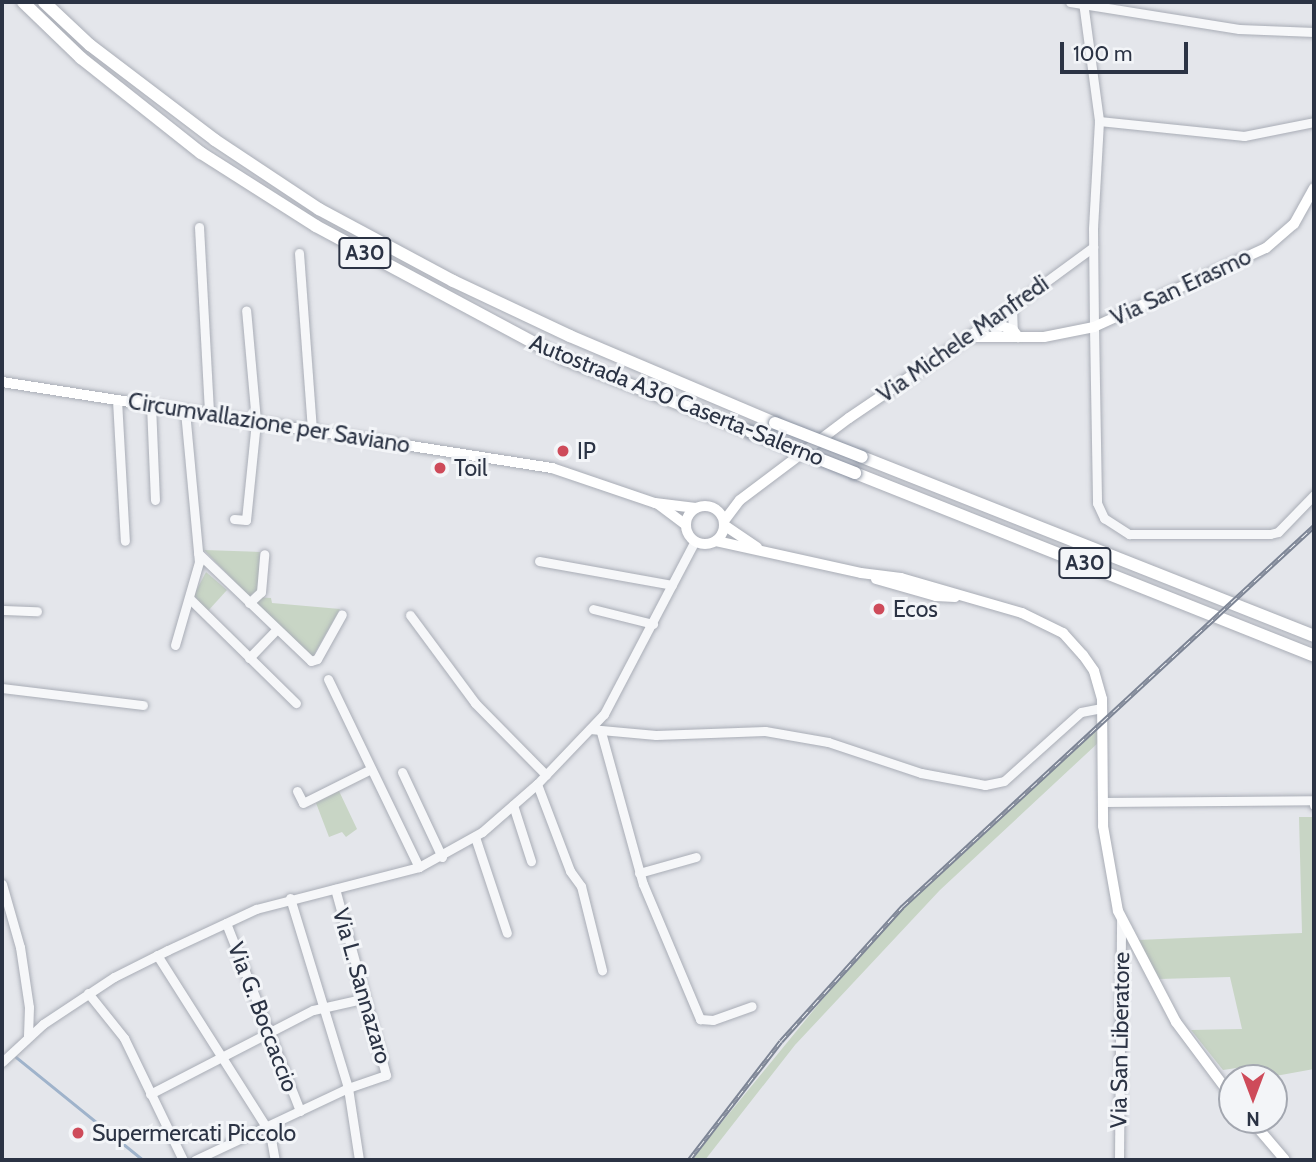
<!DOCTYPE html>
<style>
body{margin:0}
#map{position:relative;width:1316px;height:1162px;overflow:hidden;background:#e4e6eb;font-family:Cabin,sans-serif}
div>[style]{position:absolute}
.green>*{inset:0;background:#c8d5c5}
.stream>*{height:2.5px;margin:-1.25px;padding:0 1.25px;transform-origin:1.25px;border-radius:1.25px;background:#9fb3cb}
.roads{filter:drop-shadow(0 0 2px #a9adb6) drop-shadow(0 0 2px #a9adb6)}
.minor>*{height:9px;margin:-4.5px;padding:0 4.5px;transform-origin:4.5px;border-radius:4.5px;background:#f6f7f9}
.major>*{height:10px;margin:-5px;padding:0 5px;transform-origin:5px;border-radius:5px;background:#fff}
.major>.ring{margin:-5px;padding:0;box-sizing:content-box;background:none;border:10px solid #fff;border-radius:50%}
.highway>*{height:12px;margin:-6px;padding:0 6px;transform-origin:6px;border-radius:6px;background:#fff}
.rail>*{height:5px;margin-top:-2.5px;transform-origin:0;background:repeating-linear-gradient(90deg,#f3f5f8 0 8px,#7d8595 0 16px);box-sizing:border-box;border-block:2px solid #7d8595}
.bridges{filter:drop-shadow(0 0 2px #8b93a2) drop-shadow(0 0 2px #8b93a2)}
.highway-bridge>*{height:12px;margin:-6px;padding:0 6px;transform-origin:6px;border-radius:6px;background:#fff}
.dots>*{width:19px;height:19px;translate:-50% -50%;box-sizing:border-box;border:4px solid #f3f5f8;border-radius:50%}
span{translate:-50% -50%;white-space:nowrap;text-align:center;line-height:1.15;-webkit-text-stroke:6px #f3f5f8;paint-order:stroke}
.shield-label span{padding:2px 5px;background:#f3f5f8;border:2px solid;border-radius:5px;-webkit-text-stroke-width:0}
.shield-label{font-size:21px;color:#2b3344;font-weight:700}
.street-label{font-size:23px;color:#2b3344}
.poi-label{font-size:23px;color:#2b3344}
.left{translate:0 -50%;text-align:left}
.frame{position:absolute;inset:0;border:4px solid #2b3344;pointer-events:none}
.north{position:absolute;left:1218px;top:1064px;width:70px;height:70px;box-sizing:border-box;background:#f3f5f8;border:2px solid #a3a7b0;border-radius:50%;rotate:180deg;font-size:19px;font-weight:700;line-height:28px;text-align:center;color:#2b3344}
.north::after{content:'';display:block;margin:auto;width:24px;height:32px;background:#ce4b5a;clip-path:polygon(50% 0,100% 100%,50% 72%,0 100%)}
.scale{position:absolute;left:1060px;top:42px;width:128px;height:32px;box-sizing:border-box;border:4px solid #2b3344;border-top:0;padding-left:9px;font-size:21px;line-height:24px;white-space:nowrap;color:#2b3344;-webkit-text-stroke:5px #f3f5f8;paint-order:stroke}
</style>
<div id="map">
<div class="green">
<i style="clip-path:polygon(204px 550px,260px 552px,258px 590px,249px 596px)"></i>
<i style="clip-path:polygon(206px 572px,227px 590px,207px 612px,194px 595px)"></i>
<i style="clip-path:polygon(258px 597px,271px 598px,272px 603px,340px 609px,312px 658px,254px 601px)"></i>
<i style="clip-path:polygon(1099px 727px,1099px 742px,940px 890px,795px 1045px,705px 1160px,691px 1160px,844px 973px,904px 908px)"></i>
<i style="clip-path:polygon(339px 791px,357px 829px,346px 837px,342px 832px,329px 837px,316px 803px)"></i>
<i style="clip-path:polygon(1299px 817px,1314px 817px,1314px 1069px,1264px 1078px,1259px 1078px,1257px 1065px,1223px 1070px,1191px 1030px,1242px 1029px,1230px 977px,1159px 979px,1138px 940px,1302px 933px)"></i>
</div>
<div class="stream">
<i style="left:16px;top:1057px;width:164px;rotate:39deg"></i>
</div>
<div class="roads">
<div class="minor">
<i style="left:1070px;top:2px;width:171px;rotate:9.1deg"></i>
<i style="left:1239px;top:29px;width:75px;rotate:2.3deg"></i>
<i style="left:1083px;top:2px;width:120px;rotate:82.3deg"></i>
<i style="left:1099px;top:121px;width:108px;rotate:93.2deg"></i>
<i style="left:1093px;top:229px;width:98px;rotate:89.4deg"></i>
<i style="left:1094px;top:327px;width:176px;rotate:89deg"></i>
<i style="left:1097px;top:503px;width:17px;rotate:65deg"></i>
<i style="left:1104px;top:518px;width:30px;rotate:33deg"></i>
<i style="left:1129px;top:534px;width:141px"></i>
<i style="left:1270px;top:534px;width:8px;rotate:-14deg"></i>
<i style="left:1278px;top:532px;width:52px;rotate:-45.8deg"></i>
<i style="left:1099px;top:121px;width:146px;rotate:5.9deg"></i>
<i style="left:1244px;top:136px;width:71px;rotate:-11.3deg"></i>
<i style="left:199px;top:227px;width:187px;rotate:86.9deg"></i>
<i style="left:299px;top:253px;width:177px;rotate:85.8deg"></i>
<i style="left:1012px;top:307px;width:23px;rotate:88deg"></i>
<i style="left:999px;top:336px;width:16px;rotate:-120deg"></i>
<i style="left:991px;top:322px;width:127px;rotate:-36.3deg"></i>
<i style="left:117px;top:400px;width:141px;rotate:86.8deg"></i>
<i style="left:151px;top:405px;width:95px;rotate:87.6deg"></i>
<i style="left:234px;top:519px;width:12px;rotate:5deg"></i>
<i style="left:246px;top:520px;width:100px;rotate:-84.2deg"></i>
<i style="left:256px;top:421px;width:111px;rotate:-95.1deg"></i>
<i style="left:198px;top:553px;width:156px;rotate:43.7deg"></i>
<i style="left:311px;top:661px;width:6px;rotate:-18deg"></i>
<i style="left:317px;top:659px;width:51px;rotate:-60.9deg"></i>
<i style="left:539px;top:561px;width:135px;rotate:10.2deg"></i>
<i style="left:189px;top:598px;width:150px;rotate:44.5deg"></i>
<i style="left:249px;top:603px;width:16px;rotate:-43deg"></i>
<i style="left:261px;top:592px;width:38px;rotate:-85deg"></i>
<i style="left:593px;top:609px;width:62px;rotate:14deg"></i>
<i style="left:2px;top:610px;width:35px;rotate:2deg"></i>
<i style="left:410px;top:615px;width:109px;rotate:53.5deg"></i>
<i style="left:475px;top:703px;width:101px;rotate:45.4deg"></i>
<i style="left:175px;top:645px;width:86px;rotate:-73.9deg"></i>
<i style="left:199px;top:562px;width:152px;rotate:-95.3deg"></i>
<i style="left:249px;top:658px;width:40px;rotate:-46deg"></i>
<i style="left:328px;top:679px;width:209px;rotate:64.2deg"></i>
<i style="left:2px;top:688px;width:142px;rotate:6.9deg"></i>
<i style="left:590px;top:729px;width:66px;rotate:5.2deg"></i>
<i style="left:656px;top:735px;width:109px;rotate:-2.1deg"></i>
<i style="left:765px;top:731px;width:64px;rotate:9.9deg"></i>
<i style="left:828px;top:742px;width:98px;rotate:18.4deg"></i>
<i style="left:921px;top:773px;width:65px;rotate:10.6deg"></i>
<i style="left:985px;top:785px;width:19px;rotate:-12deg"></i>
<i style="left:1004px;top:781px;width:103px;rotate:-41.9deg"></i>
<i style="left:1081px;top:712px;width:21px;rotate:-11deg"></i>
<i style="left:601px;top:732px;width:158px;rotate:74.6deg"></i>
<i style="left:643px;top:884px;width:147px;rotate:67.1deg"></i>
<i style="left:700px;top:1019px;width:13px;rotate:4deg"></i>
<i style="left:713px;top:1020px;width:41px;rotate:-19.7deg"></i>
<i style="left:402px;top:772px;width:94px;rotate:64.8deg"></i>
<i style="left:537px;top:784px;width:93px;rotate:69.2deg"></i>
<i style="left:570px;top:871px;width:19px;rotate:54deg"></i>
<i style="left:581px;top:886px;width:87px;rotate:76deg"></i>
<i style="left:297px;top:791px;width:13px;rotate:63deg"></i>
<i style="left:303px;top:803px;width:76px;rotate:-26.6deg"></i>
<i style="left:1103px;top:802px;width:211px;rotate:-0.5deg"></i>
<i style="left:1314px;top:800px;width:5px;rotate:90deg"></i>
<i style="left:513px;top:805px;width:59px;rotate:72.2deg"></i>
<i style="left:475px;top:837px;width:101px;rotate:71.6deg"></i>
<i style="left:639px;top:873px;width:59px;rotate:-15.7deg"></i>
<i style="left:2px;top:884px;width:66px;rotate:74.1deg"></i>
<i style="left:20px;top:947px;width:61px;rotate:81.5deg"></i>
<i style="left:29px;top:1007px;width:29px;rotate:92deg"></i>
<i style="left:290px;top:898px;width:199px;rotate:73deg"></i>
<i style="left:348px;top:1088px;width:73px;rotate:81.3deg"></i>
<i style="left:226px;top:923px;width:202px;rotate:68.5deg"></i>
<i style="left:157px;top:955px;width:211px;rotate:57.6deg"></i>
<i style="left:270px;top:1133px;width:27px;rotate:80deg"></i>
<i style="left:88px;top:993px;width:58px;rotate:51.3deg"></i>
<i style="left:124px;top:1038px;width:136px;rotate:64.2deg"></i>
<i style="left:2px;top:1062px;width:56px;rotate:-42.8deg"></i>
<i style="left:43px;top:1024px;width:85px;rotate:-33.5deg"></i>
<i style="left:114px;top:977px;width:60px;rotate:-26.6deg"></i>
<i style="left:168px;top:950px;width:97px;rotate:-25deg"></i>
<i style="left:256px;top:909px;width:168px;rotate:-14.4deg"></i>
<i style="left:419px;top:867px;width:72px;rotate:-29.1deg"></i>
<i style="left:482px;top:832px;width:73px;rotate:-41.1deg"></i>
<i style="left:537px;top:784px;width:97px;rotate:-46.3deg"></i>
<i style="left:604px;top:714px;width:195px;rotate:-62.3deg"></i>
<i style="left:150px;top:1094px;width:183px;rotate:-27.3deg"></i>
<i style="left:313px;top:1010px;width:50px;rotate:-12.7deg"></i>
<i style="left:195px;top:1160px;width:169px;rotate:-25.2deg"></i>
<i style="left:348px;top:1088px;width:40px;rotate:-18.9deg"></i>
<i style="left:386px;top:1075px;width:193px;rotate:-105.3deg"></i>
<i style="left:1119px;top:1160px;width:240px;rotate:-89.5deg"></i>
</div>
<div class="major">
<i style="left:971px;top:337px;width:73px"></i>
<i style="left:1044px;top:337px;width:51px;rotate:-11.3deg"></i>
<i style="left:1094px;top:327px;width:189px;rotate:-24.7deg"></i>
<i style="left:1266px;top:248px;width:37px;rotate:-41deg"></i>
<i style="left:1294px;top:224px;width:41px;rotate:-60.9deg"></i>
<i style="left:2px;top:382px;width:557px;rotate:8.89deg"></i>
<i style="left:552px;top:468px;width:109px;rotate:18.8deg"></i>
<i style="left:655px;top:503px;width:41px;rotate:7deg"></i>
<i style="left:658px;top:504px;width:35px;rotate:37deg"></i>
<i class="ring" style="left:686px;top:506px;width:28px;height:28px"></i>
<i style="left:724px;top:521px;width:26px;rotate:-53deg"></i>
<i style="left:740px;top:500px;width:136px;rotate:-37deg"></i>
<i style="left:849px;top:418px;width:171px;rotate:-34.1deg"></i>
<i style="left:991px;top:322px;width:23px;rotate:20deg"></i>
<i style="left:1013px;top:330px;width:9px;rotate:54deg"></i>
<i style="left:724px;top:525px;width:40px;rotate:34deg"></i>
<i style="left:716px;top:541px;width:148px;rotate:12.4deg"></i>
<i style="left:861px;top:573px;width:40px;rotate:7.1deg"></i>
<i style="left:901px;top:578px;width:126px;rotate:16.1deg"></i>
<i style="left:1022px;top:613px;width:46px;rotate:26deg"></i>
<i style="left:1063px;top:633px;width:30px;rotate:48deg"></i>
<i style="left:1083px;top:655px;width:19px;rotate:55deg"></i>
<i style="left:1094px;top:671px;width:29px;rotate:74deg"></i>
<i style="left:1102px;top:699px;width:127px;rotate:89.5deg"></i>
<i style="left:1103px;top:826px;width:86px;rotate:80deg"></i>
<i style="left:1118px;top:911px;width:125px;rotate:62.4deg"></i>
<i style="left:1176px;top:1022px;width:94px;rotate:53.3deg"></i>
<i style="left:876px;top:579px;width:62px;rotate:15.8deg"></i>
<i style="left:936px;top:596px;width:19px;rotate:3deg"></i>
<i style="left:1251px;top:1120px;width:52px;rotate:49.6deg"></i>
</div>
<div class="highway">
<i style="left:23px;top:2px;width:81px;rotate:44deg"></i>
<i style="left:81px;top:58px;width:153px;rotate:38.4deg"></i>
<i style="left:201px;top:153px;width:136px;rotate:32.4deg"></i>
<i style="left:316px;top:226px;width:281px;rotate:28.2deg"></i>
<i style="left:564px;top:359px;width:201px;rotate:21.3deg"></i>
<i style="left:44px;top:2px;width:63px;rotate:43.1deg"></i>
<i style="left:90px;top:45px;width:157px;rotate:37.2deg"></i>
<i style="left:215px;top:140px;width:125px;rotate:33.6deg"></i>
<i style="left:319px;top:209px;width:152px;rotate:28.2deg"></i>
<i style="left:453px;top:281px;width:129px;rotate:25.2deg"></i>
<i style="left:570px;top:336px;width:223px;rotate:23deg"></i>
<i style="left:862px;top:457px;width:486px;rotate:21.6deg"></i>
<i style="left:855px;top:473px;width:494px;rotate:21.7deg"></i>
</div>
</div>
<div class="rail">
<i style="left:689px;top:1160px;width:150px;rotate:-52.3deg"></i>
<i style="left:781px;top:1041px;width:181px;rotate:-47.9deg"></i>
<i style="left:902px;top:907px;width:561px;rotate:-42.76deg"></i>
</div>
<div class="bridges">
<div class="highway-bridge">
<i style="left:775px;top:423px;width:93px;rotate:21.3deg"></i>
<i style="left:751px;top:432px;width:112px;rotate:21.5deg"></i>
</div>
</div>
<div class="dots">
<i style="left:563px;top:451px;background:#ce4b5a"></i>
<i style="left:440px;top:468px;background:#ce4b5a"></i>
<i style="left:879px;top:609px;background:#ce4b5a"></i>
<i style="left:78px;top:1133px;background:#ce4b5a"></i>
</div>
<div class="shield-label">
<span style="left:365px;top:253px">A30</span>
<span style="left:1085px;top:563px">A30</span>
</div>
<div class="street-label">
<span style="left:1181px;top:287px;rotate:-25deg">Via San Erasmo</span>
<span style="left:963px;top:339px;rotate:-35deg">Via Michele Manfredi</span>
<span style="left:677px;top:400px;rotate:22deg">Autostrada A30 Caserta-Salerno</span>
<span style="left:269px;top:423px;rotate:9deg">Circumvallazione per Saviano</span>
<span style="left:362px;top:986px;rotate:74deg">Via L. Sannazaro</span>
<span style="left:263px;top:1017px;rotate:69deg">Via G. Boccaccio</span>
<span style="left:1120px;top:1040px;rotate:-89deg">Via San Liberatore</span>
</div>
<div class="poi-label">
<span class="left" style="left:577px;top:451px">IP</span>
<span class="left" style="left:454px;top:468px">Toil</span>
<span class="left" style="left:893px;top:609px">Ecos</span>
<span class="left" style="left:92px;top:1133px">Supermercati Piccolo</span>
</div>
<div class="frame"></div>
<div class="north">N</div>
<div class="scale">100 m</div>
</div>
